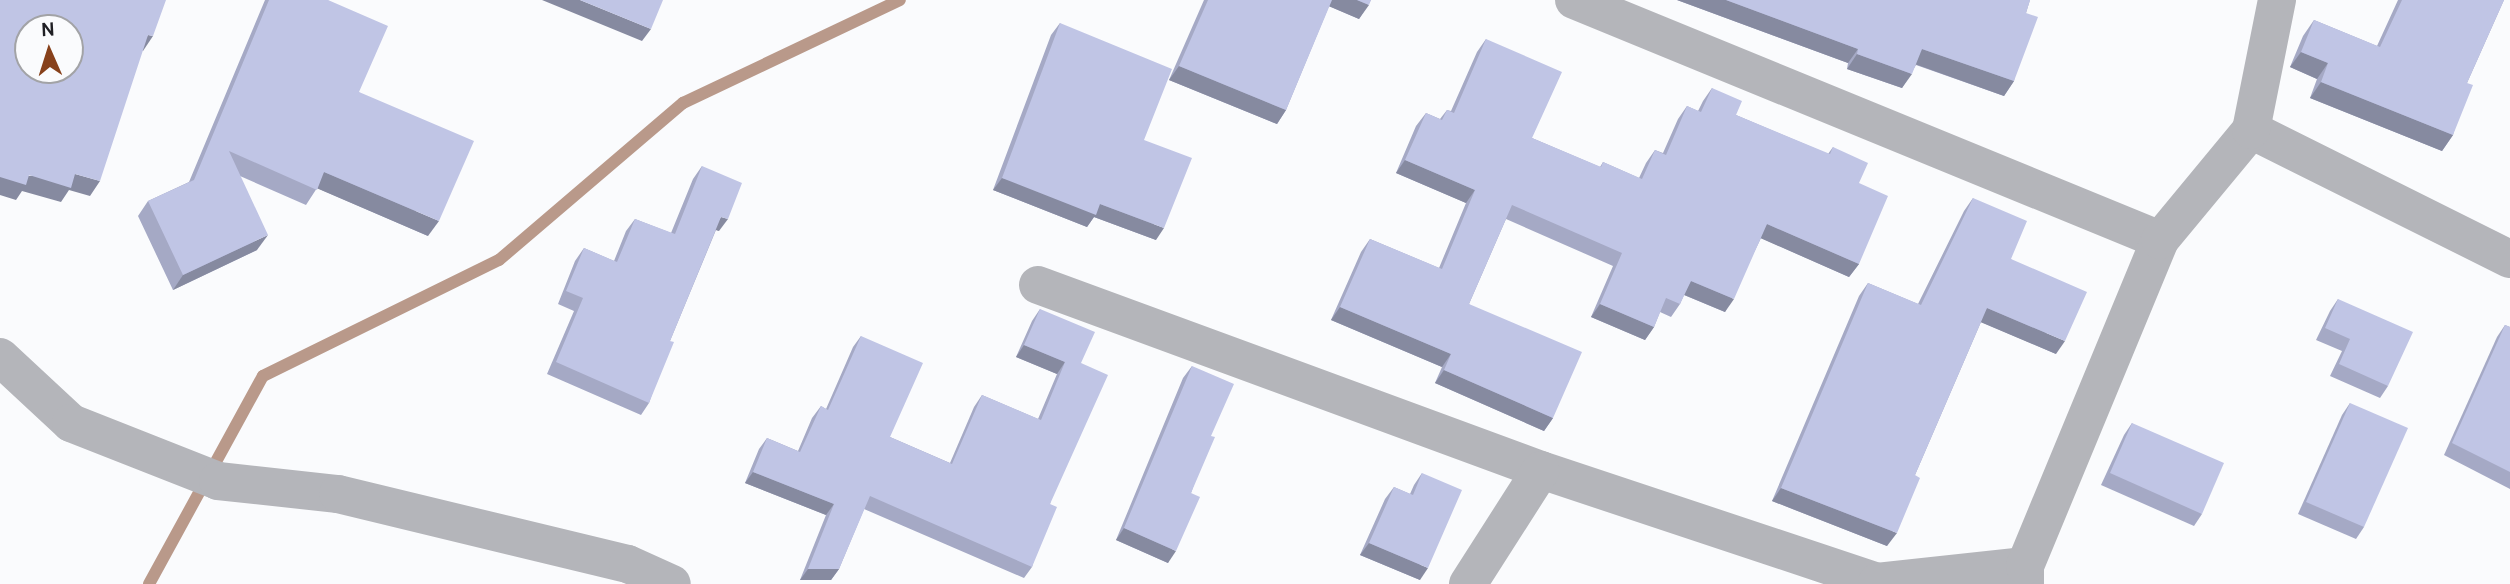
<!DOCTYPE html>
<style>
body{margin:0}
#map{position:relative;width:2510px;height:584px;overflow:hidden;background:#fafbfd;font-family:Cabin,sans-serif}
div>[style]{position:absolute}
.stream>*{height:12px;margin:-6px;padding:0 6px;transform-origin:6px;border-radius:6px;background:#b9998a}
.minor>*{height:38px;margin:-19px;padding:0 19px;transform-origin:19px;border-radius:19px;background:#b4b5ba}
.wall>*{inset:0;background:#a5a9c5}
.shaded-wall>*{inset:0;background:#868aa0}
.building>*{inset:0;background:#c0c5e5}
span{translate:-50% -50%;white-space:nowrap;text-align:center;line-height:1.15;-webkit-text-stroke:5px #fafbfd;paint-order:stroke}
.north{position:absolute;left:14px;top:14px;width:70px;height:70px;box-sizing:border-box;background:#fafbfd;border:2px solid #a2a3a6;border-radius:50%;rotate:357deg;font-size:19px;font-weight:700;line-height:28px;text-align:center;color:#1f1f24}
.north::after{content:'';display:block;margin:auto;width:24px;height:32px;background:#87411b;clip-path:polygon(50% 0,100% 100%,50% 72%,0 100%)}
</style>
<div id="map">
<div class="stream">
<i style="left:149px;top:584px;width:237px;rotate:-61.3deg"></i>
<i style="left:263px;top:376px;width:263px;rotate:-26.2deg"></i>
<i style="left:499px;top:260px;width:242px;rotate:-40.5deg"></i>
<i style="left:683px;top:103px;width:240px;rotate:-25.4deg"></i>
</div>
<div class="minor">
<i style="left:1574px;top:0;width:633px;rotate:22.27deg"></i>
<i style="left:2251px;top:130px;width:289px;rotate:26.5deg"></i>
<i style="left:1038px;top:285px;width:536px;rotate:20.19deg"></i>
<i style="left:1541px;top:470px;width:354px;rotate:18.4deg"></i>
<i style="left:1877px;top:582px;width:149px;rotate:-6.2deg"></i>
<i style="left:0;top:357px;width:97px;rotate:42.9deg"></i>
<i style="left:71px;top:423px;width:158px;rotate:21.5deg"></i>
<i style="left:218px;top:481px;width:121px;rotate:6.2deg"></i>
<i style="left:338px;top:494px;width:298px;rotate:13.6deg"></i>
<i style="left:628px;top:564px;width:48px;rotate:24.4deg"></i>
<i style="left:1468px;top:584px;width:135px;rotate:-57.4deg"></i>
<i style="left:2025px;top:584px;width:18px;rotate:-90deg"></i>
<i style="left:2025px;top:566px;width:353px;rotate:-67.5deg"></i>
<i style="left:2160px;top:240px;width:143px;rotate:-50.4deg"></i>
<i style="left:2251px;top:130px;width:133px;rotate:-78.7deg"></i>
</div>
<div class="wall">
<i style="clip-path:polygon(265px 0,328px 0,359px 92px,428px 236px,317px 188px,306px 205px,240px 176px,257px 250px,173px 290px,138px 216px,148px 201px,189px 182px)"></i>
<i style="clip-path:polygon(1204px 0,1371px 0,1359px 19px,1329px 6px,1286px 110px,1277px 124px,1169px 80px)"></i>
<i style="clip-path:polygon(1677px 0,2030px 0,2026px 13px,2014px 81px,2004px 96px,1916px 65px,1902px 88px,1847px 69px,1848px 63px)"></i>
<i style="clip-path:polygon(2398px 0,2504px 0,2467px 83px,2453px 135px,2442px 151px,2310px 98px,2317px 79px,2290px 67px,2303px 36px,2314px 20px,2377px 46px)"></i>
<i style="clip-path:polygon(1060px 23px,1144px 140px,1156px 240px,1094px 217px,1087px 227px,993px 190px,1051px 35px)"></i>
<i style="clip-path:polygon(1486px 39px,1532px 138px,1600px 167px,1603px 162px,1639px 178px,1646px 163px,1655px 150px,1663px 153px,1678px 119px,1687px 106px,1698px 111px,1703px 101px,1712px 88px,1736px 115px,1828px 154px,1833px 147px,1859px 183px,1859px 264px,1849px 277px,1761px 238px,1725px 312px,1684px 295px,1680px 304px,1671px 317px,1660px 312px,1654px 327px,1645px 340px,1591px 317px,1613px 266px,1506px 219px,1469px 304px,1553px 418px,1544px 431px,1435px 383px,1442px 367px,1331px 320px,1361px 252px,1370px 239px,1439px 268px,1466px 203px,1396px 173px,1416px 126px,1426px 113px,1440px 119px,1447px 110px,1451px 111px,1477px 52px)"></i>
<i style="clip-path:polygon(702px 166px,719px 231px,716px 230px,670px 341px,649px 403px,641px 415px,547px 374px,574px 311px,558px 304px,575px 261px,584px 248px,614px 261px,626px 231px,635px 219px,671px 233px,693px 179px)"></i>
<i style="clip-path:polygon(1973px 198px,2011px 259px,2056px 354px,1981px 322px,1915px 475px,1887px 546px,1772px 501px,1859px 296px,1868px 283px,1918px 304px,1964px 211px)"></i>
<i style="clip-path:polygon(2338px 299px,2388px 386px,2380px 398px,2330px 376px,2342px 351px,2316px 340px,2330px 311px)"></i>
<i style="clip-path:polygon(1040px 309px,1081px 363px,1050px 504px,1032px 567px,1024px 578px,864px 509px,839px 569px,831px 580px,800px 580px,826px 515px,745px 483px,759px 449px,767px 438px,798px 451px,812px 418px,821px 406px,826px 409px,853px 347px,861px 336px,890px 437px,950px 463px,974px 407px,982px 395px,1038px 419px,1057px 374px,1016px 357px,1032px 321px)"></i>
<i style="clip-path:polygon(2505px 325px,2510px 327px,2510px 489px,2444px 455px,2497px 337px)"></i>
<i style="clip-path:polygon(1192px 366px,1211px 436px,1191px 493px,1168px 563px,1116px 540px,1183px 378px)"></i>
<i style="clip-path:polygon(2350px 403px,2364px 527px,2356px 539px,2298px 514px,2342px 415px)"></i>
<i style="clip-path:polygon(2132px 423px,2202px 514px,2194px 526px,2101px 485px,2124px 435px)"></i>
<i style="clip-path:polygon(1422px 473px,1420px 580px,1360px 555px,1385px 499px,1394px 487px,1410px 494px,1414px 485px)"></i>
</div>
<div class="shaded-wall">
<i style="clip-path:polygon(542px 0,580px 0,651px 29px,642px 41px)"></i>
<i style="clip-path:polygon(1329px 0,1357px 0,1369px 5px,1359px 19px,1326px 5px)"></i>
<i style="clip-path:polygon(1677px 0,1726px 0,1858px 49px,1848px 63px)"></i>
<i style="clip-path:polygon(148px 35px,153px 36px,143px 51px,138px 49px)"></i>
<i style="clip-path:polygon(1922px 49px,2014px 81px,2004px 96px,1912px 63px)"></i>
<i style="clip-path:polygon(2301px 52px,2328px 63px,2317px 79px,2290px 67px)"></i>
<i style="clip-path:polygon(1857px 54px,1912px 74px,1902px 88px,1847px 69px)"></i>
<i style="clip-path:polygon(1179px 66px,1286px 110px,1277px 124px,1169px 80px)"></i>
<i style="clip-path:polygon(2321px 82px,2453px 135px,2442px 151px,2310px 98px)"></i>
<i style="clip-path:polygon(1405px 160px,1475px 190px,1466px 203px,1396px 173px)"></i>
<i style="clip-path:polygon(324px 172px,439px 221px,428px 236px,314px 187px)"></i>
<i style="clip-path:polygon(75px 174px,100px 181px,90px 196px,69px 190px,61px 202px,22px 191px,16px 200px,0 195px,0 177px)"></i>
<i style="clip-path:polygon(1002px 178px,1100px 204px,1164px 228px,1156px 240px,1094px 217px,1087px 227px,993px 190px)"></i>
<i style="clip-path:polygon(721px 217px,728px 219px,719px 231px,713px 229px)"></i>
<i style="clip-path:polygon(1767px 224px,1859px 264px,1849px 277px,1758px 237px)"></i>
<i style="clip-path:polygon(268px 235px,257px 250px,173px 290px,183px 275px)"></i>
<i style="clip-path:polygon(1691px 281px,1734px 299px,1725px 312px,1682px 294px)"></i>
<i style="clip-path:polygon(1600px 304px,1654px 327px,1645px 340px,1591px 317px)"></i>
<i style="clip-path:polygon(1340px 307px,1451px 354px,1442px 367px,1331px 320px)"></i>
<i style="clip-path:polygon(1987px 308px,2065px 341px,2056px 354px,1978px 321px)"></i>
<i style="clip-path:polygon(1024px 345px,1065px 362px,1057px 374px,1016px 357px)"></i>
<i style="clip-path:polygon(1444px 370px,1553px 418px,1544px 431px,1435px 383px)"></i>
<i style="clip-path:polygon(753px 472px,834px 504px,826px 515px,745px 483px)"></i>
<i style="clip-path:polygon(1781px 488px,1897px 533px,1887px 546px,1772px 501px)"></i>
<i style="clip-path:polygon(1124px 528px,1176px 551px,1168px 563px,1116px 540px)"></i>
<i style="clip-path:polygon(1369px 543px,1428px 568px,1420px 580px,1360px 555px)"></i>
<i style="clip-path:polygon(808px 569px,839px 569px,831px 580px,800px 580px)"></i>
</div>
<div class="building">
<i style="clip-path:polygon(evenodd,0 0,166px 0,153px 36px,148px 35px,100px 181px,75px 174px,71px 188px,29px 175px,26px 185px,0 177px,0 0,28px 28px,70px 28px,70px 70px,28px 70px,28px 28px)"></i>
<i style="clip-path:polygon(269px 0,328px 0,388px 26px,359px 92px,474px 141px,439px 221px,324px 172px,317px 190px,229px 151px,268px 235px,183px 275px,148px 201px,194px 180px)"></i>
<i style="clip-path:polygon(580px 0,663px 0,651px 29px)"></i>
<i style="clip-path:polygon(1208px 0,1332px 0,1286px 110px,1179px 66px)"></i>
<i style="clip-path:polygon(1357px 0,1371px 0,1369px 5px)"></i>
<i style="clip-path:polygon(1726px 0,2030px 0,2026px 13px,2038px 17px,2014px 81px,1922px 49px,1912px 74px,1857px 54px,1858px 49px)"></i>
<i style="clip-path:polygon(2402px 0,2504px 0,2467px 83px,2473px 85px,2453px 135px,2321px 82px,2328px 63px,2301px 52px,2314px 20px,2380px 47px)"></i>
<i style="clip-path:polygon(1060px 23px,1172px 69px,1144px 140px,1192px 158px,1164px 228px,1100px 204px,1096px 215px,1002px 178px)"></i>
<i style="clip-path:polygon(1486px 39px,1562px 72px,1532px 138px,1601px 167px,1603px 162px,1642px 179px,1655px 150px,1666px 155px,1687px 106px,1701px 112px,1712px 88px,1742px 101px,1736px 115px,1830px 154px,1833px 147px,1868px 163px,1859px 183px,1888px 196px,1859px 264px,1767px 224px,1734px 299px,1691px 281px,1680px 304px,1666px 298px,1654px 327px,1600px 304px,1622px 253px,1512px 205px,1469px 304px,1582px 352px,1553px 418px,1444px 370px,1451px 354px,1340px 307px,1370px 239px,1442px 269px,1475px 190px,1405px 160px,1426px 113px,1442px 120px,1447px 110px,1454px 113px)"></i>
<i style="clip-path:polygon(702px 166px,742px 183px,728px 219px,721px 217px,670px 341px,674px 342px,649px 403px,556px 362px,583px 298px,566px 291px,584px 248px,617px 262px,635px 219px,675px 234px)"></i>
<i style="clip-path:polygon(1973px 198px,2027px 221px,2011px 259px,2087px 292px,2065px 341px,1987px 308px,1915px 475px,1920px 478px,1897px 533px,1781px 488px,1868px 283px,1921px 305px)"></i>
<i style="clip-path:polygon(2338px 299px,2413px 332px,2388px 386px,2339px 364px,2350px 339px,2325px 328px)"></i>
<i style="clip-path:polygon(1040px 309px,1095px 332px,1081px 363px,1108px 375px,1050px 504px,1057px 507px,1032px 567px,870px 496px,839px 569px,808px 569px,834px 504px,753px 472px,767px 438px,800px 452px,821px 406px,828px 410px,861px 336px,923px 363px,890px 437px,952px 464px,982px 395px,1041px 420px,1065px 362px,1024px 345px)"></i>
<i style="clip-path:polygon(2505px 325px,2510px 327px,2510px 472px,2452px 443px)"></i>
<i style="clip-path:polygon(1192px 366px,1234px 384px,1211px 436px,1215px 437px,1191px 493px,1200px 497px,1176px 551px,1124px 528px)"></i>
<i style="clip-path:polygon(2350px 403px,2408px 428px,2364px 527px,2306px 502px)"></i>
<i style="clip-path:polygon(2132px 423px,2224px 463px,2202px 514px,2110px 473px)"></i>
<i style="clip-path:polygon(1422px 473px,1462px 490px,1428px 568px,1369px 543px,1394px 487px,1413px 495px)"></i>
</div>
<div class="north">N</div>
</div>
